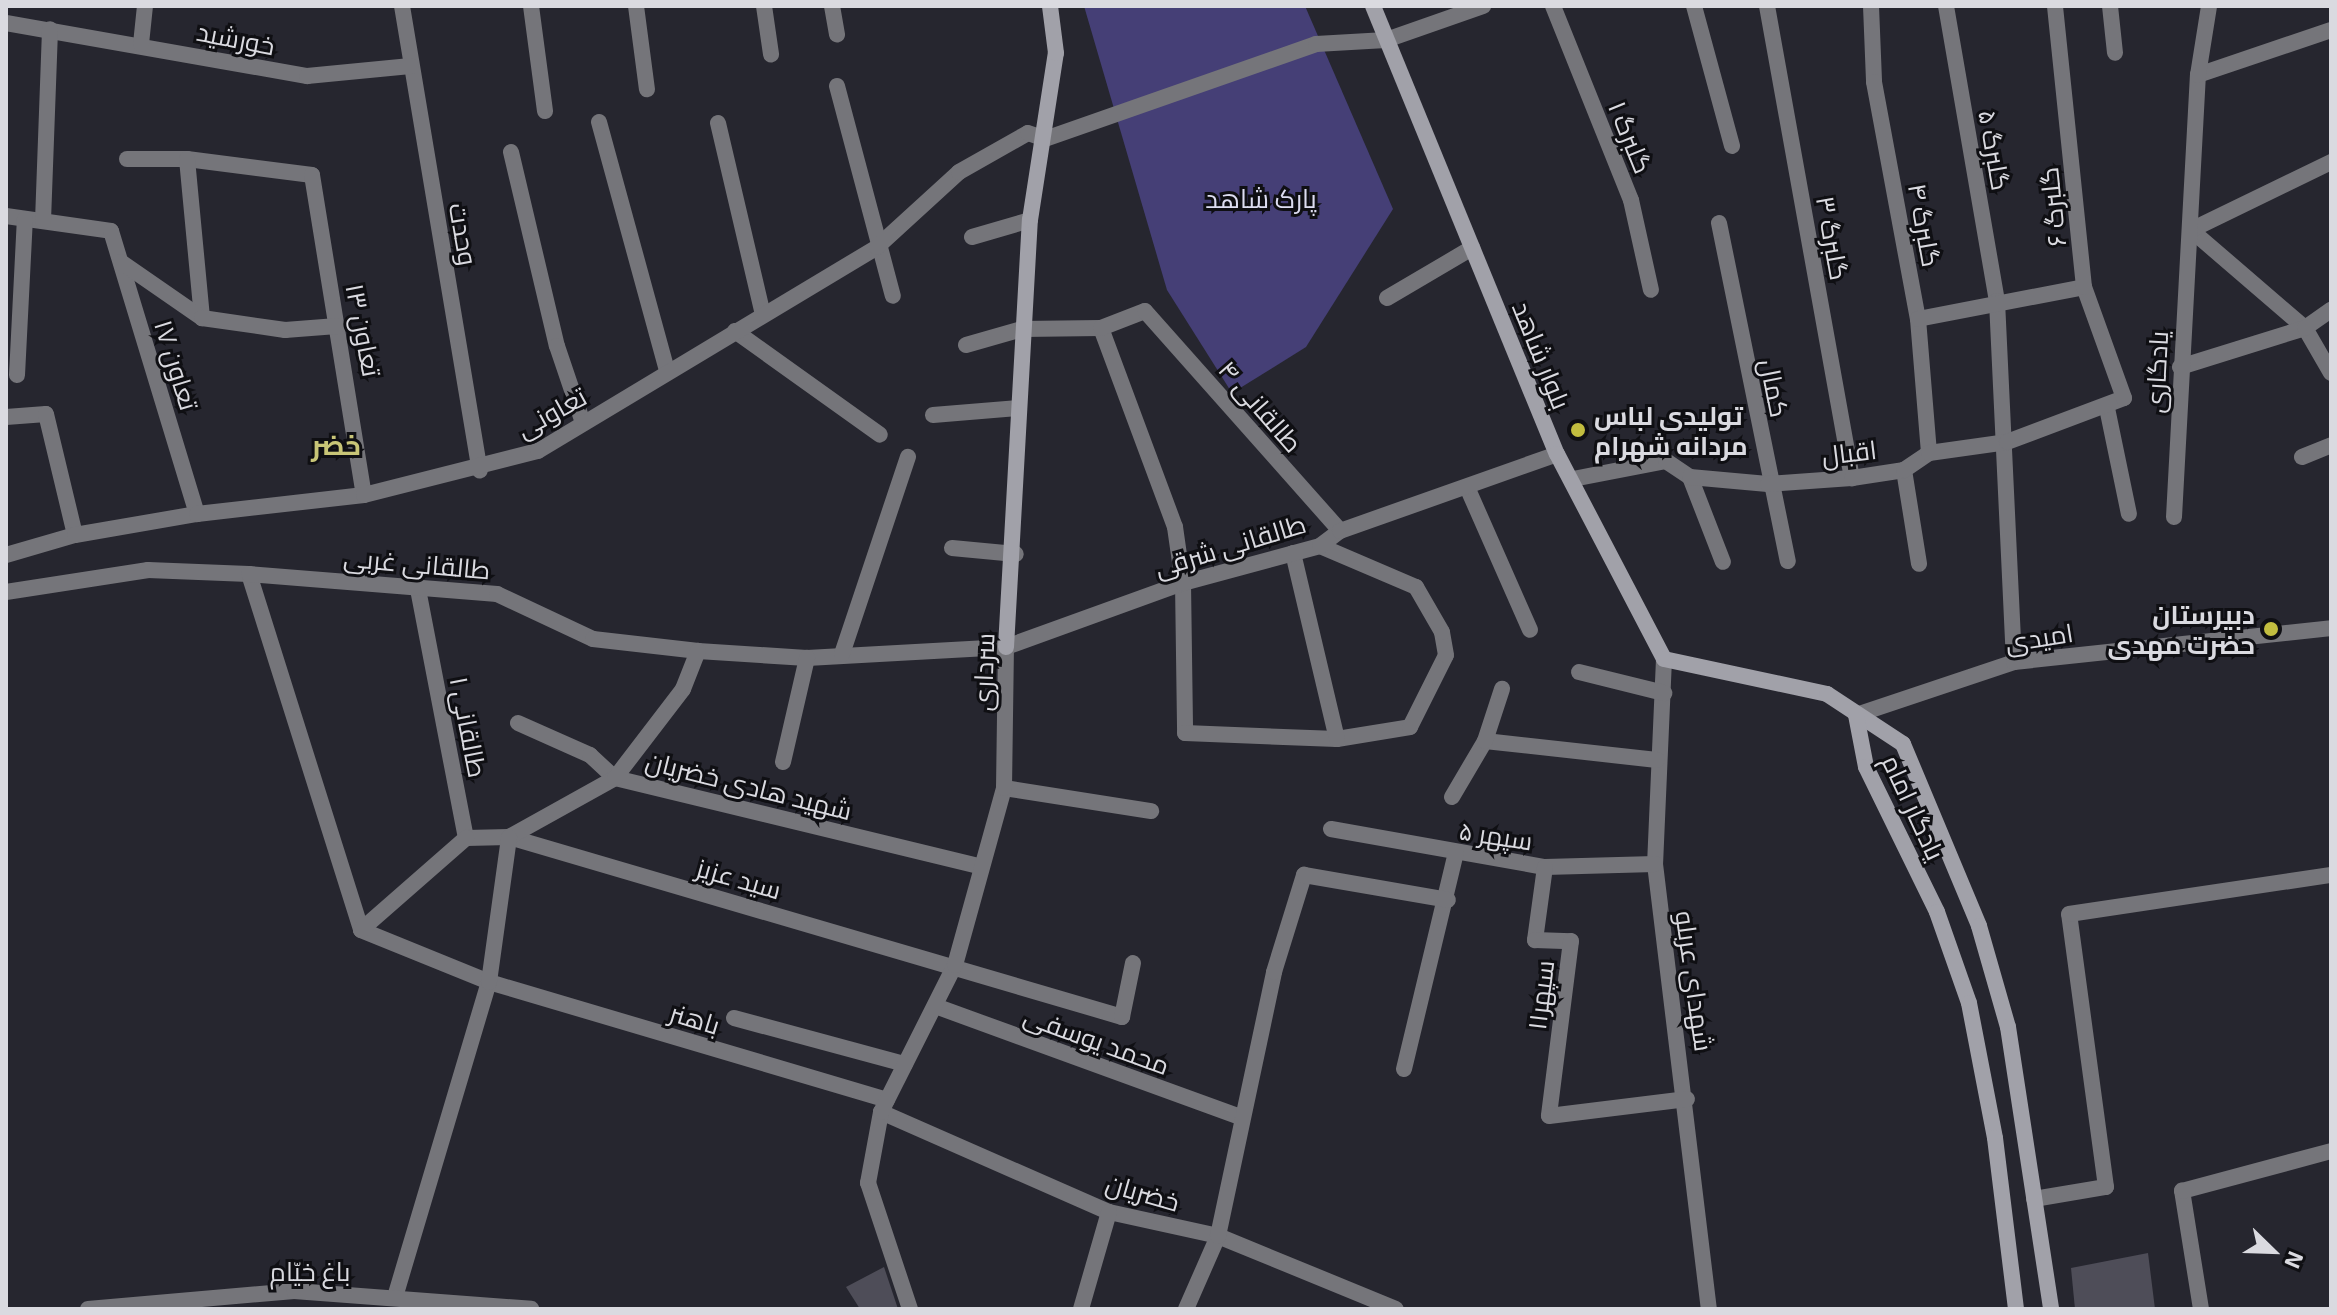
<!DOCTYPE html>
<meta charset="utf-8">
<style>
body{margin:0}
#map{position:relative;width:2337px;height:1315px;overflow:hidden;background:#26262f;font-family:"Exo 2",Cairo,sans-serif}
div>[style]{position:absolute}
.green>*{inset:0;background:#453f76}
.building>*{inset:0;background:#4e4d58}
.minor>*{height:16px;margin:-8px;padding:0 8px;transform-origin:8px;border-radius:8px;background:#75757a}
.secondary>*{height:16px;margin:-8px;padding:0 8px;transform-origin:8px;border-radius:8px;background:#a1a1a9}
.dots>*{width:22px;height:22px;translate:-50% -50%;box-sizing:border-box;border:4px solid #0f0f13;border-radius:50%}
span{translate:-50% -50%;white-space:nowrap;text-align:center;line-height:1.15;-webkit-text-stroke:6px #0f0f13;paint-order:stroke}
.street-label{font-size:26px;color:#dadae0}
.park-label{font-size:26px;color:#ddddf1}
.poi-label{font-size:26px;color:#dadae0;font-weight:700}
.left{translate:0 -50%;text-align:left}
.right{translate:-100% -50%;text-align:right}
.neighbourhood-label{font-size:28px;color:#c8c577;font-weight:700}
.frame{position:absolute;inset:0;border:8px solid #dadae0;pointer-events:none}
.north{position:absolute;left:2233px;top:1211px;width:80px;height:80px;-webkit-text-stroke:6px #0f0f13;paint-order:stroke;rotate:113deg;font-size:22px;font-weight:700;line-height:32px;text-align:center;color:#dadae0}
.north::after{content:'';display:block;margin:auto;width:28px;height:36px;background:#dadae0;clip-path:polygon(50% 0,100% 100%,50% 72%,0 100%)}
</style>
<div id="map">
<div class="green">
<i style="clip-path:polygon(1084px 6px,1305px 6px,1393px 209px,1306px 347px,1232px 393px,1167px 290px)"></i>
</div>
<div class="building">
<i style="clip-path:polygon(2148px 1253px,2155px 1309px,2075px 1309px,2071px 1268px)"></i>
<i style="clip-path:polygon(884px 1267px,898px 1309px,860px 1309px,846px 1287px)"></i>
</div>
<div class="minor">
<i style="left:402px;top:6px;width:471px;rotate:80.5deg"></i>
<i style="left:531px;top:6px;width:106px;rotate:82.4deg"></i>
<i style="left:636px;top:6px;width:84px;rotate:82.5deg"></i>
<i style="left:764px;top:6px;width:49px;rotate:81.7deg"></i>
<i style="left:832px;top:6px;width:29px;rotate:80deg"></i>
<i style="left:1553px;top:6px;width:209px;rotate:68.1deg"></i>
<i style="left:1631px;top:200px;width:92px;rotate:77.5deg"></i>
<i style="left:1694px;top:6px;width:145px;rotate:74.8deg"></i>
<i style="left:1767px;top:6px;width:480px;rotate:79.8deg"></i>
<i style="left:1871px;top:6px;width:76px;rotate:87.7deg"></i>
<i style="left:1874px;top:82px;width:241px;rotate:79.5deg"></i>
<i style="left:1918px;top:319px;width:134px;rotate:85.3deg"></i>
<i style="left:1946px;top:6px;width:299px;rotate:80.2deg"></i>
<i style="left:1997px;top:301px;width:361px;rotate:87.3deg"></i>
<i style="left:2110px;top:6px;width:47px;rotate:83.9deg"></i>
<i style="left:6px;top:23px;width:306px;rotate:10deg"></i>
<i style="left:307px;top:76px;width:104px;rotate:-5.5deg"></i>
<i style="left:141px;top:44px;width:38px;rotate:-84deg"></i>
<i style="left:2198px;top:75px;width:140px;rotate:-18.7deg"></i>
<i style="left:837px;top:86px;width:217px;rotate:75.1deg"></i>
<i style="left:599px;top:122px;width:257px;rotate:74.7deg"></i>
<i style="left:718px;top:123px;width:197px;rotate:76.8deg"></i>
<i style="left:511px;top:152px;width:199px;rotate:76.7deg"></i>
<i style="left:557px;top:346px;width:81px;rotate:71.3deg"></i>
<i style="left:127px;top:159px;width:60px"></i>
<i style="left:187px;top:159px;width:126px;rotate:7.3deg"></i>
<i style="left:312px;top:175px;width:324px;rotate:80.8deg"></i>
<i style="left:187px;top:159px;width:160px;rotate:84.6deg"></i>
<i style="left:6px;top:216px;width:106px;rotate:8.1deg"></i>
<i style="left:111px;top:231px;width:296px;rotate:73.1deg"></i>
<i style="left:43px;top:221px;width:192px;rotate:-87.9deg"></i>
<i style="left:1719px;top:223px;width:345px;rotate:78.5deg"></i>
<i style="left:2191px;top:230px;width:150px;rotate:40.7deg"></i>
<i style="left:2305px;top:328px;width:52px;rotate:60deg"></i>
<i style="left:2191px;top:230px;width:156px;rotate:-25.9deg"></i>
<i style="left:972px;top:237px;width:60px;rotate:-16.3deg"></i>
<i style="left:121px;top:262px;width:98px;rotate:34.7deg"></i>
<i style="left:202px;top:318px;width:84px;rotate:8.2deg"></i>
<i style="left:285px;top:330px;width:52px;rotate:-4.4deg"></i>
<i style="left:1387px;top:298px;width:99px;rotate:-30.5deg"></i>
<i style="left:1918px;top:319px;width:169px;rotate:-10.9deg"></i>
<i style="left:1101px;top:328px;width:212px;rotate:69.6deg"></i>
<i style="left:1175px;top:527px;width:57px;rotate:81.9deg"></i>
<i style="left:1183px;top:583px;width:150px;rotate:89.2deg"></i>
<i style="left:1185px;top:733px;width:152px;rotate:2.3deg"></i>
<i style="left:1337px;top:739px;width:74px;rotate:-9.3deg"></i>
<i style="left:1410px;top:727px;width:80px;rotate:-63.4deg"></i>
<i style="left:1446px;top:655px;width:23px;rotate:-100deg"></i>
<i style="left:1442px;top:632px;width:52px;rotate:-120deg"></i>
<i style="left:1416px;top:587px;width:104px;rotate:-156.9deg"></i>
<i style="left:735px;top:331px;width:178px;rotate:35.6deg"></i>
<i style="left:966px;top:345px;width:58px;rotate:-15.9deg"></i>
<i style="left:1022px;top:329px;width:79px;rotate:-0.7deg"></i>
<i style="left:1101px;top:328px;width:47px;rotate:-21.1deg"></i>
<i style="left:1145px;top:311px;width:294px;rotate:48.4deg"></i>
<i style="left:2180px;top:367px;width:131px;rotate:-17.3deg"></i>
<i style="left:2305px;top:328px;width:32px;rotate:-35deg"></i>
<i style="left:17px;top:375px;width:156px;rotate:-87.1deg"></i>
<i style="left:2107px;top:408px;width:108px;rotate:78.3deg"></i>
<i style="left:933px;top:415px;width:86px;rotate:-4.7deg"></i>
<i style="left:6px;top:417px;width:40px;rotate:-4.3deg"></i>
<i style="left:46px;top:414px;width:124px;rotate:76.5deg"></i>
<i style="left:2302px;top:457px;width:31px;rotate:-22deg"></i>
<i style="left:1904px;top:470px;width:95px;rotate:80.9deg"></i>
<i style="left:1690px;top:477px;width:91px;rotate:68.8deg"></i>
<i style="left:1573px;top:479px;width:95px;rotate:-11deg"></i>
<i style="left:1666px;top:461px;width:29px;rotate:34deg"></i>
<i style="left:1690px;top:477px;width:78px;rotate:5.1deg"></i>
<i style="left:1768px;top:484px;width:84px;rotate:-4.1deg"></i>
<i style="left:1852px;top:478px;width:53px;rotate:-8.7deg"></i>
<i style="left:1904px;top:470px;width:30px;rotate:-34deg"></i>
<i style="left:1929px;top:453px;width:79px;rotate:-8deg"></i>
<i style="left:2007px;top:442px;width:125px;rotate:-20.6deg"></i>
<i style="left:2124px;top:398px;width:118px;rotate:-109.8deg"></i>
<i style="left:2084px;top:287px;width:282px;rotate:-95.9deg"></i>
<i style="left:1467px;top:487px;width:156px;rotate:66.2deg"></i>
<i style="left:2174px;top:517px;width:443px;rotate:-86.9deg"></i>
<i style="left:2198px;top:75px;width:70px;rotate:-80.9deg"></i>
<i style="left:952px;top:548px;width:64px;rotate:5.4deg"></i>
<i style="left:1293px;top:553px;width:191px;rotate:76.7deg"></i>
<i style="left:6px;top:555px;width:72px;rotate:-16.2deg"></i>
<i style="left:75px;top:535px;width:124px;rotate:-9.8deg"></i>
<i style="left:197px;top:514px;width:168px;rotate:-6.5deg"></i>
<i style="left:364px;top:495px;width:179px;rotate:-14.2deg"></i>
<i style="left:538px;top:451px;width:396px;rotate:-31deg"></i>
<i style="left:877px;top:247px;width:111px;rotate:-42.4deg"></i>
<i style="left:959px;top:172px;width:79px;rotate:-29.5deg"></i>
<i style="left:1028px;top:133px;width:18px;rotate:19deg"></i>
<i style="left:1045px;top:139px;width:287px;rotate:-19.3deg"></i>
<i style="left:1316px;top:44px;width:70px;rotate:-3.3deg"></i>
<i style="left:1386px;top:40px;width:103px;rotate:-19.3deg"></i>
<i style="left:249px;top:574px;width:373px;rotate:72.5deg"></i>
<i style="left:361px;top:930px;width:138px;rotate:22.1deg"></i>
<i style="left:489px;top:982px;width:415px;rotate:16.5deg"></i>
<i style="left:417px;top:584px;width:259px;rotate:79.1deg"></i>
<i style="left:466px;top:838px;width:43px;rotate:-1.3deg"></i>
<i style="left:509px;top:837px;width:639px;rotate:16.36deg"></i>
<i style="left:1122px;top:1017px;width:55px;rotate:-78.5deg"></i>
<i style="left:6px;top:592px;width:144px;rotate:-8.8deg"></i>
<i style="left:148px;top:570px;width:101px;rotate:2.3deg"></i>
<i style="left:249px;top:574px;width:249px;rotate:4.6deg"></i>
<i style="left:497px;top:594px;width:106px;rotate:25.1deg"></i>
<i style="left:593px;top:639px;width:106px;rotate:6.5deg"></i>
<i style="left:698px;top:651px;width:109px;rotate:3.7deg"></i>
<i style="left:807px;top:658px;width:199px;rotate:-3.2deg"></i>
<i style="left:1006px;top:647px;width:188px;rotate:-19.9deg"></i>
<i style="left:1183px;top:583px;width:142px;rotate:-15.1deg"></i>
<i style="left:1320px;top:546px;width:25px;rotate:-37deg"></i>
<i style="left:1340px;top:531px;width:230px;rotate:-19.5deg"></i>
<i style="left:842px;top:654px;width:208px;rotate:-71.5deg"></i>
<i style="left:1664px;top:659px;width:205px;rotate:92.5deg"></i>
<i style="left:1655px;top:864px;width:448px;rotate:83.1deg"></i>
<i style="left:1579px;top:672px;width:88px;rotate:13.9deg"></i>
<i style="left:1856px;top:715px;width:167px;rotate:-18.5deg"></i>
<i style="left:2014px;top:662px;width:319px;rotate:-6.1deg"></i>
<i style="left:518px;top:723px;width:79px;rotate:24deg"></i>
<i style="left:590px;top:755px;width:34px;rotate:43deg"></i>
<i style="left:615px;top:778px;width:375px;rotate:13.6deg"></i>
<i style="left:1485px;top:741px;width:173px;rotate:6.3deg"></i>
<i style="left:783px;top:762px;width:107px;rotate:-77deg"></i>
<i style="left:1004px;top:788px;width:149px;rotate:8.9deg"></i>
<i style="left:1452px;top:797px;width:65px;rotate:-59.5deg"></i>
<i style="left:1485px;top:741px;width:55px;rotate:-71.9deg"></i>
<i style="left:1331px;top:829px;width:217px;rotate:10.1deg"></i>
<i style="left:1545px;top:867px;width:110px;rotate:-1.6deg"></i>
<i style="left:509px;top:837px;width:121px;rotate:-29.1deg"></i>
<i style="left:615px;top:778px;width:112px;rotate:-52.6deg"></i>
<i style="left:683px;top:689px;width:41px;rotate:-68.5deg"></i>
<i style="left:1545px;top:867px;width:74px;rotate:97.8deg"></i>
<i style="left:1535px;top:940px;width:36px;rotate:2deg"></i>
<i style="left:1571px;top:941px;width:176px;rotate:97.2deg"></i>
<i style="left:1549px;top:1116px;width:139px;rotate:-7deg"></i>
<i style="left:361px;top:930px;width:140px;rotate:-41.2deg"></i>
<i style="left:938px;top:1007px;width:322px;rotate:20deg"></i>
<i style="left:734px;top:1018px;width:177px;rotate:15.1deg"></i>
<i style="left:1404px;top:1069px;width:222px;rotate:-76.5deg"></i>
<i style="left:881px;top:1112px;width:249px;rotate:23.7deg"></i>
<i style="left:1109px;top:1212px;width:112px;rotate:12.4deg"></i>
<i style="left:1218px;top:1236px;width:192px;rotate:22.3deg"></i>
<i style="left:2034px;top:1199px;width:73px;rotate:-9.5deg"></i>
<i style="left:2106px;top:1187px;width:275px;rotate:-97.7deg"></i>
<i style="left:2069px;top:914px;width:265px;rotate:-8.5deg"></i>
<i style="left:395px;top:1297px;width:329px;rotate:-73.4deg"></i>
<i style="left:489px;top:982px;width:146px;rotate:-82.1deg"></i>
<i style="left:88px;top:1309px;width:207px;rotate:-5deg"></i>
<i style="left:294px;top:1291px;width:238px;rotate:4.3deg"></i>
<i style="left:910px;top:1309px;width:133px;rotate:-108.4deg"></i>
<i style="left:868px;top:1183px;width:72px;rotate:-79.6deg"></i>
<i style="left:881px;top:1112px;width:165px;rotate:-63.3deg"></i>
<i style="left:955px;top:965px;width:184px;rotate:-74.5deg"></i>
<i style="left:1004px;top:788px;width:141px;rotate:-89.2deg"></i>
<i style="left:1081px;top:1309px;width:101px;rotate:-73.9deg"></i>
<i style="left:1186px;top:1309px;width:80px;rotate:-66.3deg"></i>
<i style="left:1218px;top:1236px;width:270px;rotate:-78deg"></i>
<i style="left:1274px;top:972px;width:102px;rotate:-72.8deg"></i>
<i style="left:1304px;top:875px;width:146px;rotate:9.8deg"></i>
<i style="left:2201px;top:1309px;width:120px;rotate:-99.1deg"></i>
<i style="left:2182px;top:1191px;width:154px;rotate:-15deg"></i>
</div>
<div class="secondary">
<i style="left:1373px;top:6px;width:484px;rotate:67.7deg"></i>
<i style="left:1557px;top:454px;width:231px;rotate:62.4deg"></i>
<i style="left:1664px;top:659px;width:167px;rotate:12.1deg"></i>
<i style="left:1827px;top:694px;width:91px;rotate:33.3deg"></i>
<i style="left:1903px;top:744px;width:197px;rotate:67.3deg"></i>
<i style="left:1979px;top:926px;width:105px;rotate:74deg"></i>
<i style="left:2008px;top:1027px;width:285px;rotate:81.3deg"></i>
<i style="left:1006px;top:647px;width:428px;rotate:-86.8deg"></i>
<i style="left:1030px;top:220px;width:169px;rotate:-81.2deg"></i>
<i style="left:1056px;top:53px;width:47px;rotate:-97.3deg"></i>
<i style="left:1856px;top:715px;width:53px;rotate:79.1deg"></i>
<i style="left:1866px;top:767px;width:161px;rotate:63.9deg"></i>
<i style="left:1937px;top:912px;width:96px;rotate:70.6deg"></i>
<i style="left:1969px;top:1003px;width:137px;rotate:79.1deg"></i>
<i style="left:1995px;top:1138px;width:172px;rotate:83deg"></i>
</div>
<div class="dots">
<i style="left:1578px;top:430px;background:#c2bd3f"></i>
<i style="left:2271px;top:629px;background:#c2bd3f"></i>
</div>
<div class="street-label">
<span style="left:236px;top:38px;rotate:11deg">خورشید</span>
<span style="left:1631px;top:137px;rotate:68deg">گلبرگ ۱</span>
<span style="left:1995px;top:150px;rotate:80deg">گلبرگ ۵</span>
<span style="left:2052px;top:207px;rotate:-96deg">گلبرگ ۶</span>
<span style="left:1925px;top:225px;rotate:80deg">گلبرگ ۴</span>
<span style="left:464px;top:234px;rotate:80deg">وحدت</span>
<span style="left:1833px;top:238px;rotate:80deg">گلبرگ ۳</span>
<span style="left:364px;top:330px;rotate:79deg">تعاون ۱۳</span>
<span style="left:1542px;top:355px;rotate:68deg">بلوار شاهد</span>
<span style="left:177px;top:365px;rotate:73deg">تعاون ۱۷</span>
<span style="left:2156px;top:372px;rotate:-87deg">یادگاری</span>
<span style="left:1775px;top:388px;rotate:79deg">کمال</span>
<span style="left:1261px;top:406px;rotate:49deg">طالقانی ۴</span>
<span style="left:551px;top:412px;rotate:-29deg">تعاونی</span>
<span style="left:1849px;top:452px;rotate:-7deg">اقبال</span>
<span style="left:1230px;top:545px;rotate:-17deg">طالقانی شرقی</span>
<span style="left:417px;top:563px;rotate:5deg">طالقانی غربی</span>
<span style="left:2039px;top:637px;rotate:-9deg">امیدی</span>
<span style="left:983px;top:672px;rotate:-88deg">سرداری</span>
<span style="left:469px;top:727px;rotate:79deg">طالقانی ۱</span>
<span style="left:749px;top:785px;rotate:14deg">شهید هادی خضریان</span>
<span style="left:1914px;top:807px;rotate:65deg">یادگار امام</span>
<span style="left:1496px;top:835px;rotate:9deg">سپهر ۵</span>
<span style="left:739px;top:878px;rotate:16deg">سید عزیز</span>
<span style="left:1695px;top:981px;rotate:82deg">شهدای عربلو</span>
<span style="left:1540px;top:995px;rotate:-83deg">سپهر۱۱</span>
<span style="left:695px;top:1018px;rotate:17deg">باهنر</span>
<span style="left:1097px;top:1040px;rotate:20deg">محمد یوسفی</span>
<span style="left:1143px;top:1192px;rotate:16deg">خضریان</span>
<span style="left:310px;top:1271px">باغ خیّام</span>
</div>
<div class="park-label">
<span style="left:1261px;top:198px">پارک شاهد</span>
</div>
<div class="poi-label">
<span class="left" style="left:1594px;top:430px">تولیدی لباس<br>مردانه شهرام</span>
<span class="right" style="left:2255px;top:629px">دبیرستان<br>حضرت مهدی</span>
</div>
<div class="neighbourhood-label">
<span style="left:336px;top:444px">خضر</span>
</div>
<div class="frame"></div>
<div class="north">N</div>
</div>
